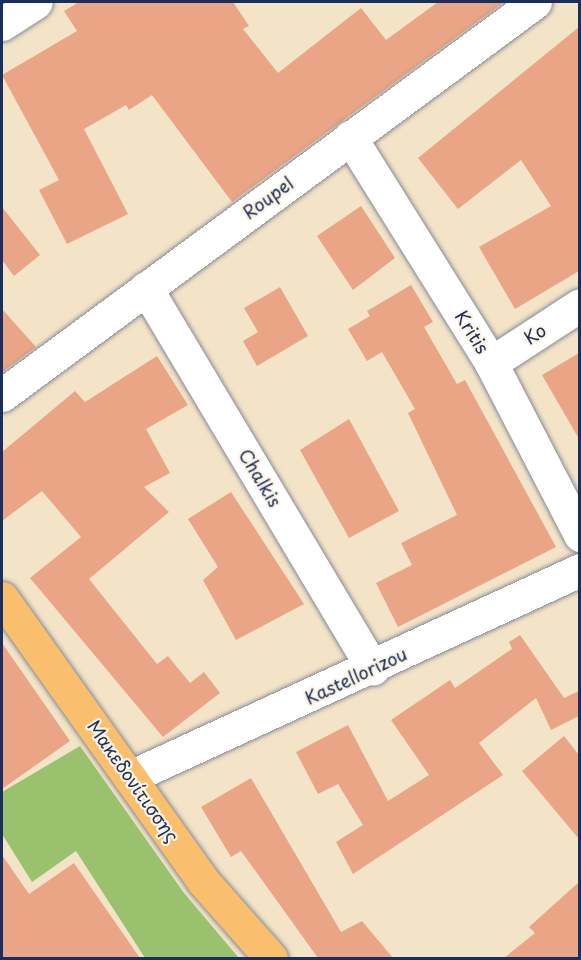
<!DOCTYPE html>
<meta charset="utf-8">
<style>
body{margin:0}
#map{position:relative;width:581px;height:960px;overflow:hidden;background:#f3e4c8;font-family:"Playpen Sans",sans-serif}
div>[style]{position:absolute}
.green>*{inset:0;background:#9ac26e}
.building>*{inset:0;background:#e9a586}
.roads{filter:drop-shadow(0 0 2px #878a93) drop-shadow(0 0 2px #878a93)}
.minor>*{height:33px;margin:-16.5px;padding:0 16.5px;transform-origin:16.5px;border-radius:16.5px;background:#fff}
.major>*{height:33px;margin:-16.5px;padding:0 16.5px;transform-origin:16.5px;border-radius:16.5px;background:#f9bf6d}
span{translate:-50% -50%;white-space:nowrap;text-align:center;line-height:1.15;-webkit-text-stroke:4.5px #fcf5e5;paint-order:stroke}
.street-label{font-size:18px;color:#1b2f5e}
.frame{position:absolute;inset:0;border:3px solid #1b2f5e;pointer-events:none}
</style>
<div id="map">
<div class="green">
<i style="clip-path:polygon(80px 746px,184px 893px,239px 958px,145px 958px,76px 851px,32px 882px,2px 834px,2px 792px)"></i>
</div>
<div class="building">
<i style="clip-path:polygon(79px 2px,233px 2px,249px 26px,243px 29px,278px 73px,361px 8px,386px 40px,438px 2px,504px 2px,232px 202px,152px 95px,129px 110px,126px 105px,84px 129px,128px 214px,67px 244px,39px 190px,59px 180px,2px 75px,77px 31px,64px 11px)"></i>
<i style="clip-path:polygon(579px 27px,579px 271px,515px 309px,479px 247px,551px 206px,521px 160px,458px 209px,418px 158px)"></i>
<i style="clip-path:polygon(361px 206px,395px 258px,353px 290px,317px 236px)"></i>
<i style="clip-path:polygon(2px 207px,40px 255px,14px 276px,2px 260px)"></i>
<i style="clip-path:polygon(411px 285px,433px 322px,424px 327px,457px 384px,465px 380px,556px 547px,398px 627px,376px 583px,412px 565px,401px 543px,457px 515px,408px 413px,415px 409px,382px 352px,367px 361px,348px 329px,370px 316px,367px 311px)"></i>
<i style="clip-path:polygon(280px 287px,308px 336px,257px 366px,243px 341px,258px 332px,244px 308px)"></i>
<i style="clip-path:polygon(2px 309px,36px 347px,2px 372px)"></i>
<i style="clip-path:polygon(579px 353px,579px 439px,542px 375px)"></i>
<i style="clip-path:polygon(157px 356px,188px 405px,146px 429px,170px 473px,144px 487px,169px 512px,89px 579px,157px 664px,168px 656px,190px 683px,204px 672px,220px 693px,163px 737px,30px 578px,81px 537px,42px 491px,2px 521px,2px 452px,75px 391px,85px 402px)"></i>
<i style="clip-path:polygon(349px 419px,399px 511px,349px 538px,300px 450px)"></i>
<i style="clip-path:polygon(231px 492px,304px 604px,236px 640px,203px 580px,218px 567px,188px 519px)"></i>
<i style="clip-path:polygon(520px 635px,564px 698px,579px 691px,579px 716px,551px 730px,536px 698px,479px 743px,503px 775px,353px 874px,336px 842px,363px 825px,338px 784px,318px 794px,296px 752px,348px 725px,388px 801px,429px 775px,391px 720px,450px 680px,455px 688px,512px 649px,509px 642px)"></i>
<i style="clip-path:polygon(2px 643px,70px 741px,2px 789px)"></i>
<i style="clip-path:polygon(564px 736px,579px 755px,579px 839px,522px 771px)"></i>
<i style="clip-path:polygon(251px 778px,341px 932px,362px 921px,393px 958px,318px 958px,241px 851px,231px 857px,201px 807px)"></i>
<i style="clip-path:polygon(2px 855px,29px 894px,74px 863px,140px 958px,2px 958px)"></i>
<i style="clip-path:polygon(579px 882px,579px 958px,504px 958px,535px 933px,529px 927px)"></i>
</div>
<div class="roads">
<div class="minor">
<i style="left:2px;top:24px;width:40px;rotate:-32.9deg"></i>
<i style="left:350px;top:137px;width:266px;rotate:58deg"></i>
<i style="left:491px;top:363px;width:194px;rotate:62.6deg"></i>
<i style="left:146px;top:288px;width:443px;rotate:59.2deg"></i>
<i style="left:491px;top:363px;width:106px;rotate:-33.1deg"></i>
<i style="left:2px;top:395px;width:662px;rotate:-36.4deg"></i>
<i style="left:130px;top:777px;width:495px;rotate:-24.7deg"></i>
</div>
<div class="major">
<i style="left:2px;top:598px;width:347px;rotate:54.6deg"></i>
<i style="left:203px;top:881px;width:103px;rotate:48.6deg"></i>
</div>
</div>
<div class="street-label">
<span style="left:268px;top:198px;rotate:-36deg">Roupel</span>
<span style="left:472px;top:332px;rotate:58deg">Kritis</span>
<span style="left:535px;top:334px;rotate:-33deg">Ko</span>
<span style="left:260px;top:478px;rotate:59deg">Chalkis</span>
<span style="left:356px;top:676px;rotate:-25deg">Kastellorizou</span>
<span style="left:133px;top:781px;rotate:55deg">Μακεδονίτισσης</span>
</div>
<div class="frame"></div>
</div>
